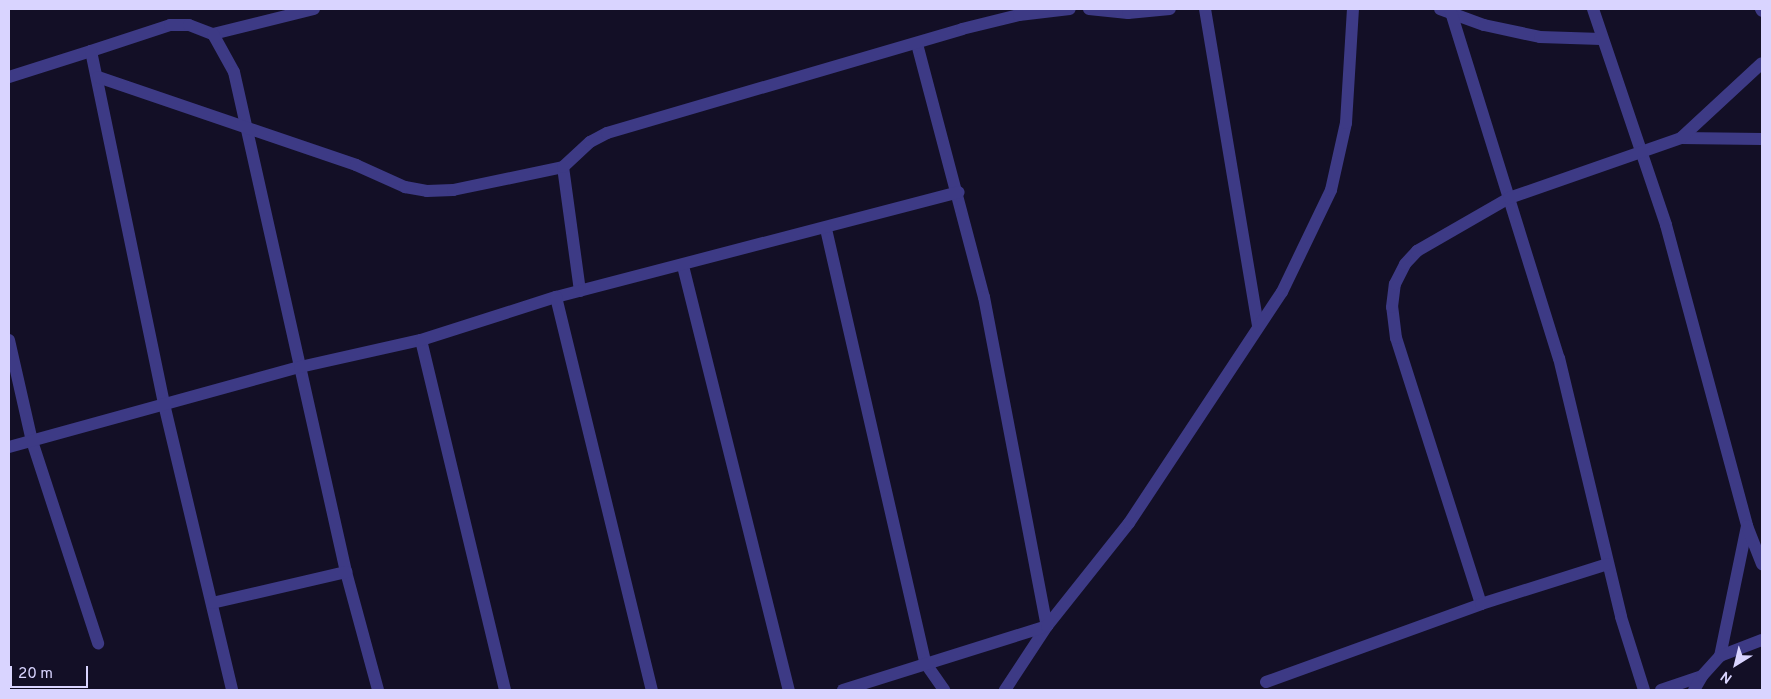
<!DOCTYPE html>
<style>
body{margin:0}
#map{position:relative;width:1771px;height:699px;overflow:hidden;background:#130f26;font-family:Overpass,sans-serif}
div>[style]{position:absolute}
.street>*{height:12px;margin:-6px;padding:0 6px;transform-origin:6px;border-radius:6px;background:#3d3a85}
span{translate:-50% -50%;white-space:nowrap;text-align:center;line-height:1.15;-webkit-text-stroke:4.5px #130f26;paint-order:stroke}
.frame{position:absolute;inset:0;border:10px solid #d9d4ff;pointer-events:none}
.north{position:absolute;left:1711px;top:639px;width:50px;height:50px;-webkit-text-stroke:4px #130f26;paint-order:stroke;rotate:216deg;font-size:14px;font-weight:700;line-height:20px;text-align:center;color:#d9d4ff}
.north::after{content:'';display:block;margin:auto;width:18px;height:22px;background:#d9d4ff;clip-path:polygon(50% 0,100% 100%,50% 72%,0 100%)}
.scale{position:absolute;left:10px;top:666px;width:78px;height:22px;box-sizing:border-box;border:2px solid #d9d4ff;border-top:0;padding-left:6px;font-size:15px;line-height:18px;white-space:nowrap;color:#d9d4ff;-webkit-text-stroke:4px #130f26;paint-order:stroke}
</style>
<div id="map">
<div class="street">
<i style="left:1089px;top:9px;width:39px;rotate:6deg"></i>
<i style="left:1128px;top:13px;width:42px;rotate:-5.4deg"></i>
<i style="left:1205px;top:9px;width:322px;rotate:80.5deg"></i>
<i style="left:1440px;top:9px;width:47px;rotate:20deg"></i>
<i style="left:1484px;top:25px;width:57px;rotate:12.1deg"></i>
<i style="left:1540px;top:37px;width:61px;rotate:1.9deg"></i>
<i style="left:1450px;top:9px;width:366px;rotate:72.7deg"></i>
<i style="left:1559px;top:358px;width:266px;rotate:76.5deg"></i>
<i style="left:1621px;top:617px;width:77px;rotate:72.5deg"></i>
<i style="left:1593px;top:9px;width:228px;rotate:71.3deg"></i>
<i style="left:1666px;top:225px;width:312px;rotate:74.9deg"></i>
<i style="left:1747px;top:526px;width:133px;rotate:101.7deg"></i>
<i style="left:1761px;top:9px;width:2px;rotate:63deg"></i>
<i style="left:213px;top:34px;width:104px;rotate:-13.9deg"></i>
<i style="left:917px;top:44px;width:262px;rotate:75.2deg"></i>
<i style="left:984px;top:297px;width:335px;rotate:79.2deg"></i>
<i style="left:1047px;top:626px;width:77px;rotate:123.3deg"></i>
<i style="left:91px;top:51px;width:83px;rotate:-18.2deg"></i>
<i style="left:170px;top:25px;width:19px"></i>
<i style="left:189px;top:25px;width:26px;rotate:21deg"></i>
<i style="left:213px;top:34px;width:43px;rotate:61.1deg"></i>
<i style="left:234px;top:72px;width:512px;rotate:77.37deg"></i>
<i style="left:346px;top:572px;width:122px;rotate:74.8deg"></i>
<i style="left:9px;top:77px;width:86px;rotate:-17.6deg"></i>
<i style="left:91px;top:51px;width:360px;rotate:78.3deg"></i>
<i style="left:164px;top:404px;width:294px;rotate:76.6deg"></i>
<i style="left:98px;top:77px;width:273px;rotate:18.8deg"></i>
<i style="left:356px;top:165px;width:54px;rotate:24.2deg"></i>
<i style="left:405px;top:187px;width:22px;rotate:10deg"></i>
<i style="left:427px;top:191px;width:26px;rotate:-2deg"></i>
<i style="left:453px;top:190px;width:112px;rotate:-11.8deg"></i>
<i style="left:1681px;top:138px;width:81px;rotate:0.7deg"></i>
<i style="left:826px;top:229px;width:446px;rotate:77.1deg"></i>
<i style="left:926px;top:664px;width:32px;rotate:55deg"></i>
<i style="left:683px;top:266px;width:437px;rotate:76deg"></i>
<i style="left:580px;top:291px;width:125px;rotate:-97.8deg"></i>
<i style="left:563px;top:167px;width:37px;rotate:-43deg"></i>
<i style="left:590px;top:142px;width:19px;rotate:-28deg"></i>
<i style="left:607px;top:133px;width:370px;rotate:-16.3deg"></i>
<i style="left:962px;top:29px;width:59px;rotate:-13.8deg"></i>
<i style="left:1019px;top:15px;width:51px;rotate:-6.7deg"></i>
<i style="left:556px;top:297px;width:416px;rotate:-14.6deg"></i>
<i style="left:9px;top:340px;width:104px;rotate:77.2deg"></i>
<i style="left:32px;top:441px;width:213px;rotate:71.9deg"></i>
<i style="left:421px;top:340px;width:360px;rotate:76.5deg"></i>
<i style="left:9px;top:447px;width:302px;rotate:-15.4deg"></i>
<i style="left:300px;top:367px;width:124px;rotate:-12.6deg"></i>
<i style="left:421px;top:340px;width:142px;rotate:-17.7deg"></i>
<i style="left:556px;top:297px;width:405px;rotate:76.3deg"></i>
<i style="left:1747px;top:526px;width:41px;rotate:68.5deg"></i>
<i style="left:212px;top:603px;width:138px;rotate:-13deg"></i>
<i style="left:1481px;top:604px;width:279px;rotate:-107.7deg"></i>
<i style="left:1396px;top:338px;width:31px;rotate:-97deg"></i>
<i style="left:1392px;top:307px;width:23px;rotate:-83deg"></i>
<i style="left:1395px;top:284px;width:22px;rotate:-63deg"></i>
<i style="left:1405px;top:264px;width:18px;rotate:-47deg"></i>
<i style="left:1417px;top:251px;width:106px;rotate:-29.9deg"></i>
<i style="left:1509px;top:198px;width:182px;rotate:-19.2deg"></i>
<i style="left:1681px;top:138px;width:110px;rotate:-42.8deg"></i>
<i style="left:1266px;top:682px;width:229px;rotate:-19.9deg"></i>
<i style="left:1481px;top:604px;width:133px;rotate:-17.5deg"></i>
<i style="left:843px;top:690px;width:214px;rotate:-17.4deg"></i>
<i style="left:1047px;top:626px;width:132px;rotate:-51.5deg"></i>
<i style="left:1129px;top:523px;width:277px;rotate:-56.5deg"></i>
<i style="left:1282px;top:292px;width:113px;rotate:-64.3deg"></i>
<i style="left:1331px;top:190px;width:69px;rotate:-77.4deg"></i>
<i style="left:1346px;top:123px;width:114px;rotate:-86.5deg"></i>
<i style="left:1661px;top:690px;width:43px;rotate:-18.9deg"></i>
<i style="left:1694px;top:690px;width:16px;rotate:-60deg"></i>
<i style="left:1702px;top:676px;width:27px;rotate:-48deg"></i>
<i style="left:1720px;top:656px;width:45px;rotate:-20.9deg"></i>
</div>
<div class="frame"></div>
<div class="north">N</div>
<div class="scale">20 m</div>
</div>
